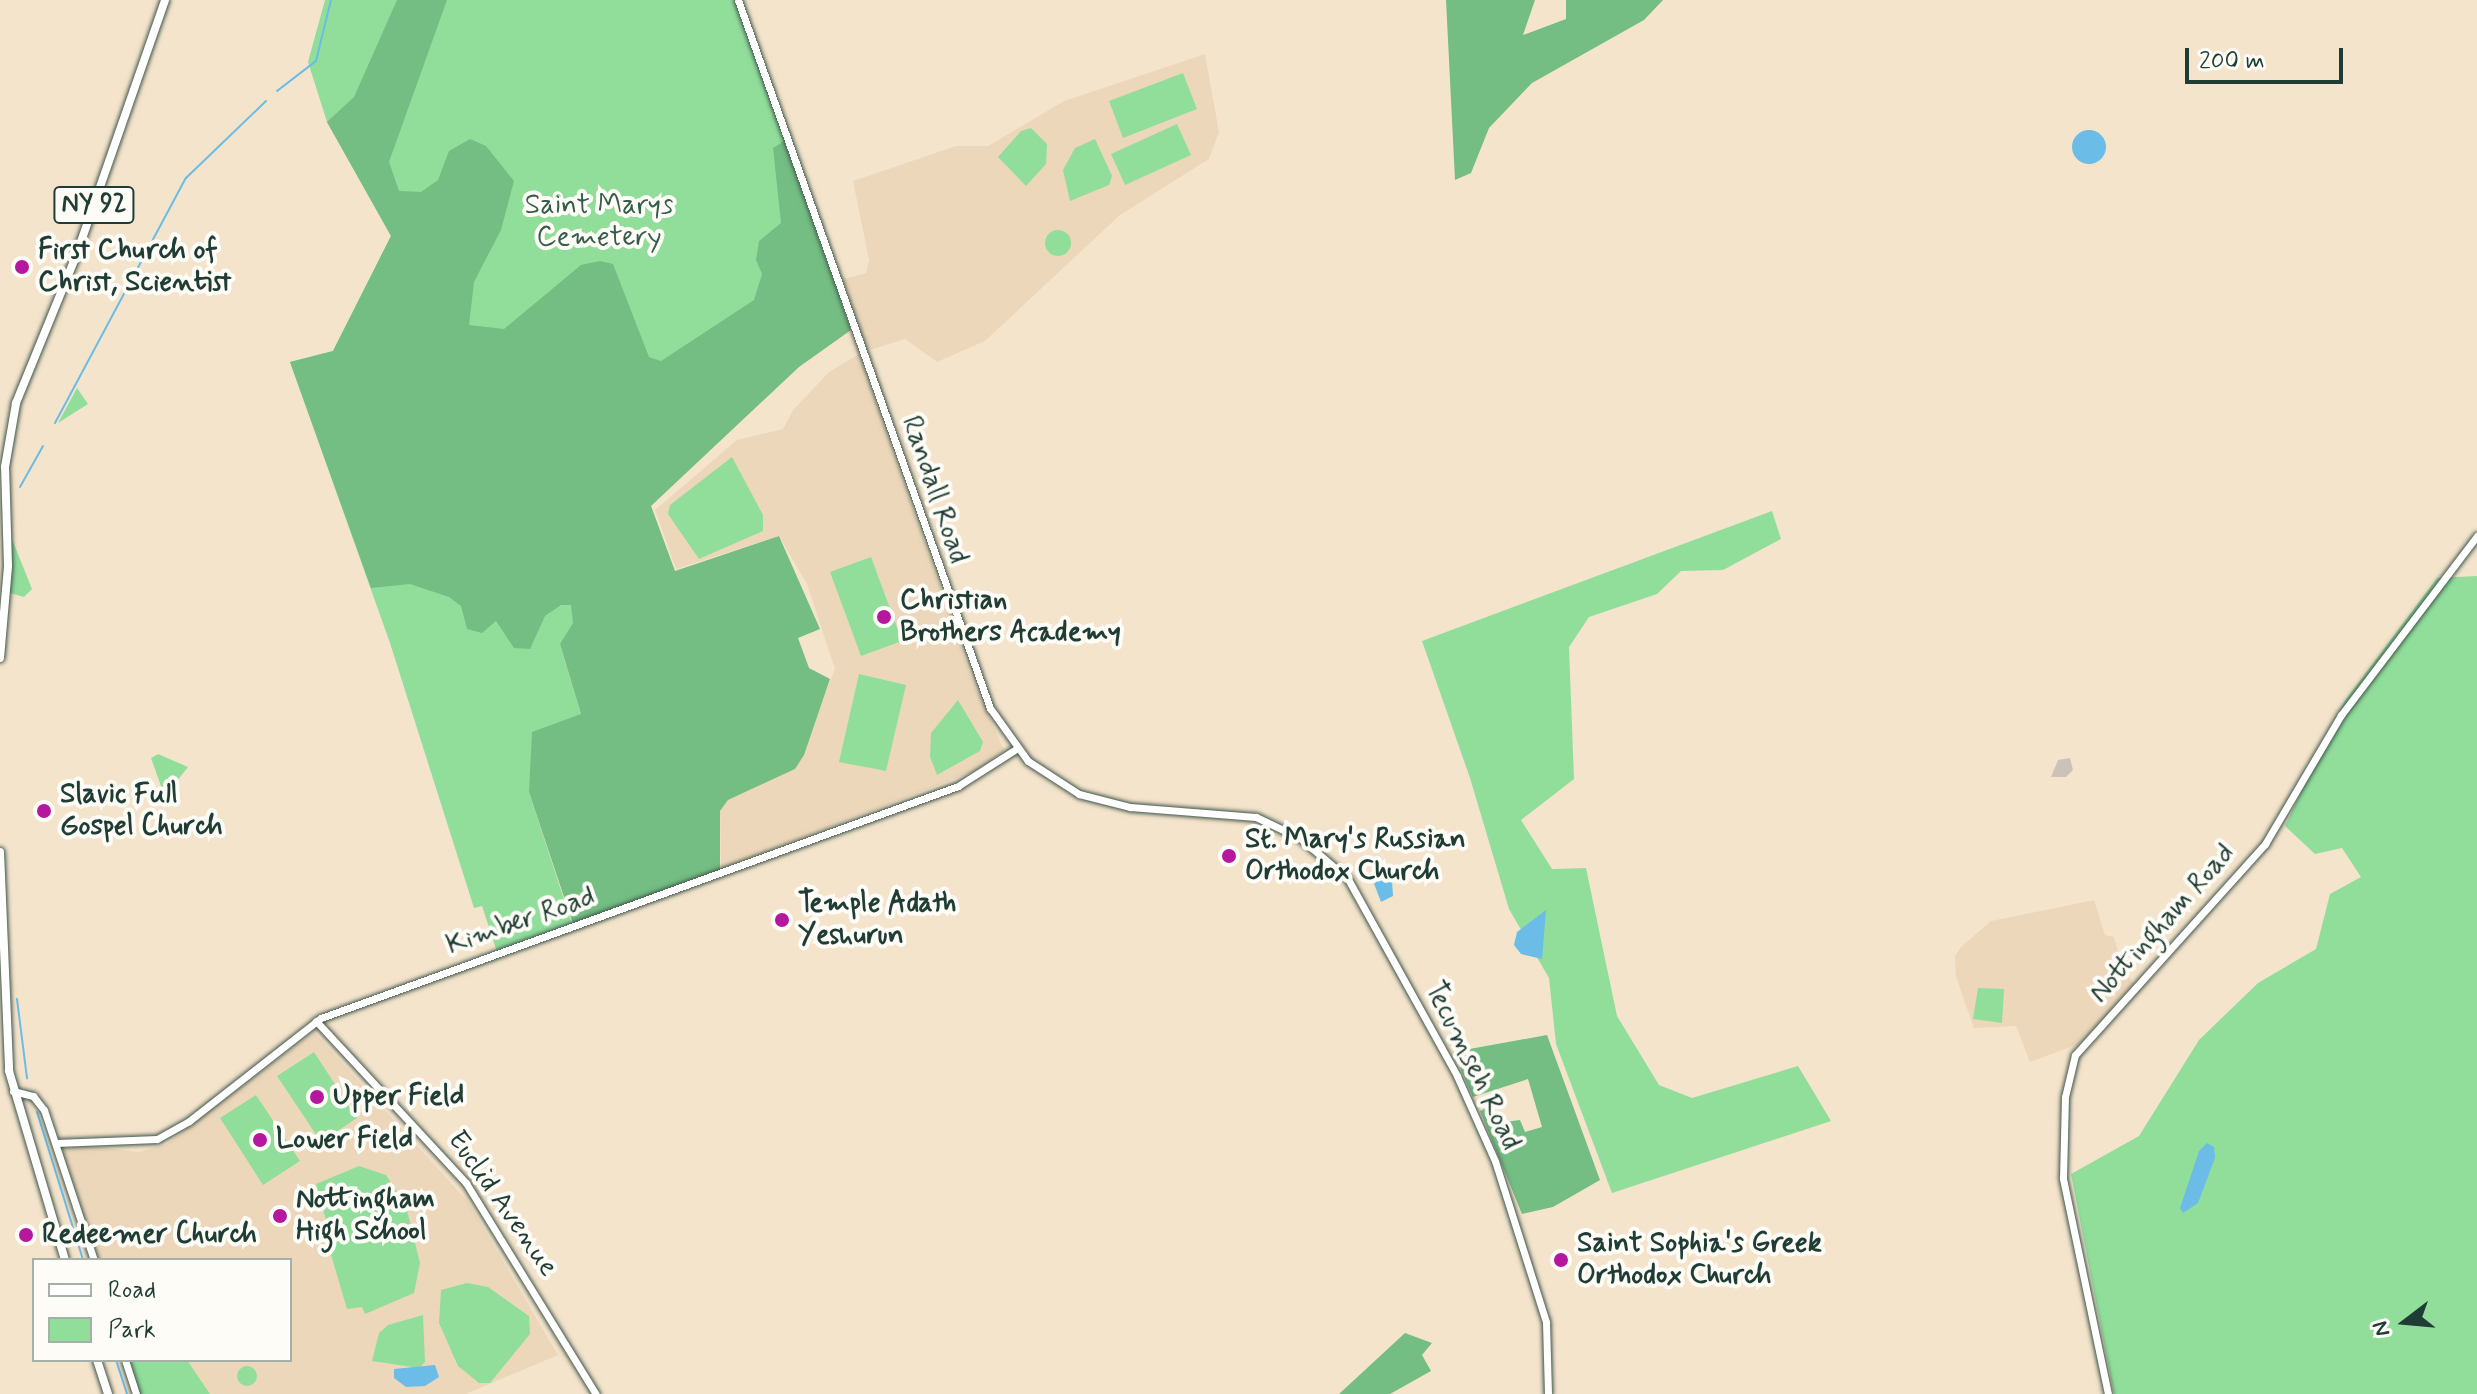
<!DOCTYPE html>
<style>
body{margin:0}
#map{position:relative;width:2477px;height:1394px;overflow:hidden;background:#f5e4cc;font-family:Mynerve,sans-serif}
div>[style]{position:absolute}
.built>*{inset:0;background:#edd7bb}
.industrial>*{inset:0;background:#ccc2b9}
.green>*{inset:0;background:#91de9b}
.round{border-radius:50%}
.forest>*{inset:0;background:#74bd83}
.water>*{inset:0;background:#6bbce6}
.stream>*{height:2px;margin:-1px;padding:0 1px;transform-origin:1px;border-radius:1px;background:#6bbce6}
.roads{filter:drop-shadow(0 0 2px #3f564b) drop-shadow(0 0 2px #3f564b)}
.secondary>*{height:7px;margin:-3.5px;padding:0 3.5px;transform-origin:3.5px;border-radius:3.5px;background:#fff}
.primary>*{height:8px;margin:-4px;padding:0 4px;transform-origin:4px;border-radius:4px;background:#fff}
.dots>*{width:22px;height:22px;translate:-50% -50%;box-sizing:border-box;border:4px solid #fdfcf7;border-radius:50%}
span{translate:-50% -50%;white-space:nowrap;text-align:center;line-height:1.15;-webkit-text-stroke:8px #fdfcf7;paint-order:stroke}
.shield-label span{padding:2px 6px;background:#fdfcf7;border:2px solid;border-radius:6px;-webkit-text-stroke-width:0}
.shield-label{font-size:26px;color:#1f3d34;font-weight:700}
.park-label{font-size:28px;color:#365d49}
.poi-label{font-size:28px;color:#1f3d34;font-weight:700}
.left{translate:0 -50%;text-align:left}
.street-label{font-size:28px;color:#1f3d34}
.legend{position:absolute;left:32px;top:1258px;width:260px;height:104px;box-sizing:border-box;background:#fdfcf7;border:2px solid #a4b0a9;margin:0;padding:10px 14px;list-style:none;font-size:24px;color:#1f3d34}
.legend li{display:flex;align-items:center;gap:16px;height:40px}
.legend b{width:40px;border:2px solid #a4b0a9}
.north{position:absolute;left:2365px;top:1282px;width:80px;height:80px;-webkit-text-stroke:6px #fdfcf7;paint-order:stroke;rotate:254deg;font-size:22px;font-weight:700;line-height:32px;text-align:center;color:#1f3d34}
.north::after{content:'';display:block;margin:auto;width:28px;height:36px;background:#1f3d34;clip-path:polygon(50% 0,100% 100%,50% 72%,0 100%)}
.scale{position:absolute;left:2185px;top:48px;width:158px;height:36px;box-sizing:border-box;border:4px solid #1f3d34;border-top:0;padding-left:10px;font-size:24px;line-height:28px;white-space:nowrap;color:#1f3d34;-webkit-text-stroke:6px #fdfcf7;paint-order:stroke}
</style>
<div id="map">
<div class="built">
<i style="clip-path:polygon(1205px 54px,1219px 132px,1209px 159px,1120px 215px,985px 341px,937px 362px,905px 339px,867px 351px,843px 279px,866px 273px,869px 260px,853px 181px,956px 146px,988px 146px,1064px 101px)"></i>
<i style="clip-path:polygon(859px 354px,971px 677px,1004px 750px,977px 770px,721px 869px,720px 811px,728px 800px,795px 769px,835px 669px,807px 584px,779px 536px,676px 569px,655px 510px,737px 440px,783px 429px,793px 410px,829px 372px)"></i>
<i style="clip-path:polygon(2094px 900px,2105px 935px,2114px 937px,2123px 968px,2134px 984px,2081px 1043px,2030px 1062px,2016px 1026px,1974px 1028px,1956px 977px,1955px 956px,1961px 947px,1991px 921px)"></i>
<i style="clip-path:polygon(314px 1032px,469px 1203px,558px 1355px,466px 1394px,140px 1394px,129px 1360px,290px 1360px,290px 1260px,97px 1260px,62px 1149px,89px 1146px,139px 1152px,167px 1144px)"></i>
</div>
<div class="industrial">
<i style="clip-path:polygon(2070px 758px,2073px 770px,2066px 777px,2051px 777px,2058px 760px)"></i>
</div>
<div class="green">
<i style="clip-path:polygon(325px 0,738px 0,846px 298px,633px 457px,678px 581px,560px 644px,581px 714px,529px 792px,573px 927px,497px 952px,482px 906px,474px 908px,390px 643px,290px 362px,333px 351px,391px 236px,327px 122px,308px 62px)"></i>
<i style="clip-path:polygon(1183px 73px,1197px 109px,1123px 138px,1109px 101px)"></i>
<i style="clip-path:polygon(1177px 124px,1191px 155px,1125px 185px,1111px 154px)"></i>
<i style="clip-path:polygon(1031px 128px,1047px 144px,1046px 164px,1026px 186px,998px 157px,1021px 131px)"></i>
<i style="clip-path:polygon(1095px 139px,1112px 176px,1109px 185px,1070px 201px,1063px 170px,1075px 148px)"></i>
<i class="round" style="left:1045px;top:230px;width:26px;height:26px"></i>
<i style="clip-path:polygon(77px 388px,88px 404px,58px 423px)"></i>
<i style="clip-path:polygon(732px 457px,763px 515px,763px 531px,699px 559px,668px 514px,670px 505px)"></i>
<i style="clip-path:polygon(1772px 511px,1781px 539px,1723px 570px,1681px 571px,1657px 594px,1589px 617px,1569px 647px,1574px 779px,1521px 820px,1552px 869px,1586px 868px,1617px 1016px,1659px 1085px,1692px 1098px,1798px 1066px,1831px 1121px,1612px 1193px,1556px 1044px,1549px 978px,1509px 909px,1470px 778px,1422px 641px)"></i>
<i style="clip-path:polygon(12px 539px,32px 589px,24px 597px,10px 593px)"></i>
<i style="clip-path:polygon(871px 557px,902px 641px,861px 656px,830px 572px)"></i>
<i style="clip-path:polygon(2477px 576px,2477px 1394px,2114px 1394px,2071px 1174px,2139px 1136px,2199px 1040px,2258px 983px,2316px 949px,2330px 894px,2361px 877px,2342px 848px,2315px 854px,2285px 826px,2344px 702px,2437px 578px)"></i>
<i style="clip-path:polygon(859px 674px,906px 685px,886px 771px,839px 762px)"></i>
<i style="clip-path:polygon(958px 700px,983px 742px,980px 751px,937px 775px,930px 757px,931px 733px)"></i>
<i style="clip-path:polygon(158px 754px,188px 767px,169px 791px,162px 789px,151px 758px)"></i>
<i style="clip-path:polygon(1978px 988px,2004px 989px,2002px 1023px,1973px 1019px)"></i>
<i style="clip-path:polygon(314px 1052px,357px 1118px,321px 1142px,277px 1076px)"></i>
<i style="clip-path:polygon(256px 1095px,300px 1161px,263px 1185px,220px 1118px)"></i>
<i style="clip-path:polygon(359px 1166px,386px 1175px,406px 1206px,420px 1263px,414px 1293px,365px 1314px,362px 1307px,347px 1309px,322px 1224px,326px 1220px,316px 1184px)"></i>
<i style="clip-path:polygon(467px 1283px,488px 1287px,529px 1316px,530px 1334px,490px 1383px,479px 1383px,458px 1366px,439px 1323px,441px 1290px)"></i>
<i style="clip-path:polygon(423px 1315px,425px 1362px,419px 1368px,372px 1361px,379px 1333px,388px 1325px)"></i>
<i style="clip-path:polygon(129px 1360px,187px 1360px,210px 1394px,140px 1394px)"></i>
<i class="round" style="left:237px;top:1366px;width:20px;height:20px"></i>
</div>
<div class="forest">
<i style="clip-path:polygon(397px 0,447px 0,389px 162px,399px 191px,421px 192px,438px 180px,449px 151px,470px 139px,486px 146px,514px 181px,501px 230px,474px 282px,469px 325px,504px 329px,581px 265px,600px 261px,613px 264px,649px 357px,661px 361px,754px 300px,762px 274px,756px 260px,759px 241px,781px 223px,773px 148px,784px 141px,851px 330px,799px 367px,651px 506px,675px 571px,779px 536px,820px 629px,798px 638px,809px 668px,830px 679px,804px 755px,795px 769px,728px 800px,720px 811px,720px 871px,573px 924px,529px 792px,532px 732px,581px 714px,560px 644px,573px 623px,571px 605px,561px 605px,545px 616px,530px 649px,514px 648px,496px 621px,482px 633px,467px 629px,461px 606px,449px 597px,410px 584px,371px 588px,290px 362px,333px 351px,391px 236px,327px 122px,354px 97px)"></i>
<i style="clip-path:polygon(1446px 0,1535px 0,1523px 35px,1566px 19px,1566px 0,1663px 0,1644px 20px,1532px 83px,1489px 128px,1471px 173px,1455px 180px)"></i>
<i style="clip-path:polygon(1547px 1035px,1600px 1180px,1553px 1207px,1522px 1214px,1480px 1111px,1490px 1106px,1497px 1123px,1520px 1120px,1525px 1132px,1542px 1127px,1528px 1079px,1473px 1097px,1453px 1052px)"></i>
<i style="clip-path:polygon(1405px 1333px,1432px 1343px,1422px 1355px,1431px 1371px,1390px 1394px,1339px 1394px)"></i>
</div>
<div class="water">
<i class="round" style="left:2072px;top:130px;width:34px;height:34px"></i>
<i style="clip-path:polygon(1391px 866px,1393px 896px,1381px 902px,1373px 881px)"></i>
<i style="clip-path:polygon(1546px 910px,1542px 959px,1521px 954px,1514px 945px,1517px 932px)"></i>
<i style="clip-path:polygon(2207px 1143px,2214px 1147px,2215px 1158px,2198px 1203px,2183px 1213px,2180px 1208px,2199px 1151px)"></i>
<i style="clip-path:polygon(435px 1365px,439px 1377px,425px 1386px,406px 1387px,394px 1378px,394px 1369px)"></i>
</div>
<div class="stream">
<i style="left:277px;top:91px;width:49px;rotate:-37.6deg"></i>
<i style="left:316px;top:61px;width:63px;rotate:-76.2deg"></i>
<i style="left:55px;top:423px;width:278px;rotate:-61.9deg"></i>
<i style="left:186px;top:178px;width:111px;rotate:-43.9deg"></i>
<i style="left:20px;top:487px;width:47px;rotate:-60.7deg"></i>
<i style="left:17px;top:999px;width:80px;rotate:82.8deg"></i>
<i style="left:37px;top:1112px;width:155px;rotate:72.7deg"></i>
<i style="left:116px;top:1360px;width:36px;rotate:72deg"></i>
</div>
<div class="roads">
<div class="secondary">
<i style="left:738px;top:0;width:752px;rotate:70.41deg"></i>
<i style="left:990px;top:708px;width:65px;rotate:54.4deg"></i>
<i style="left:1028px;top:761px;width:61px;rotate:32.9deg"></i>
<i style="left:1079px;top:794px;width:53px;rotate:14.3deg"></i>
<i style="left:1130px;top:807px;width:126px;rotate:4.5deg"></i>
<i style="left:1256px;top:817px;width:49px;rotate:25.5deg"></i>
<i style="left:1300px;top:838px;width:63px;rotate:40.5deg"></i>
<i style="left:1348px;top:879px;width:225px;rotate:61deg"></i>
<i style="left:1457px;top:1076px;width:93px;rotate:65.9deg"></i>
<i style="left:1495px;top:1161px;width:169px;rotate:72.4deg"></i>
<i style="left:1546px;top:1322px;width:72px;rotate:88.4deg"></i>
<i style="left:316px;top:1021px;width:221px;rotate:47.2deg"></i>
<i style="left:466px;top:1183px;width:248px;rotate:58.4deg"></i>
<i style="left:13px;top:1091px;width:21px;rotate:14deg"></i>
<i style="left:33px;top:1096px;width:18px;rotate:52deg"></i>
<i style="left:44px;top:1110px;width:158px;rotate:71.6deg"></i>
<i style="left:56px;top:1143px;width:101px;rotate:-2.3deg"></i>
<i style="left:157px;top:1139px;width:37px;rotate:-29deg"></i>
<i style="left:189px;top:1121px;width:167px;rotate:-38deg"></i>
<i style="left:321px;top:1018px;width:678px;rotate:-20.01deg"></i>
<i style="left:958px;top:786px;width:69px;rotate:-32.5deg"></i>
<i style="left:125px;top:1360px;width:36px;rotate:72deg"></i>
<i style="left:2108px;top:1394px;width:221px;rotate:-101.8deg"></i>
<i style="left:2063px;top:1178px;width:81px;rotate:-88.6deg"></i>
<i style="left:2065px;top:1097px;width:43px;rotate:-76.6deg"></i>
<i style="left:2075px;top:1055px;width:284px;rotate:-48deg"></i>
<i style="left:2265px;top:844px;width:150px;rotate:-59.5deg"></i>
<i style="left:2341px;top:715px;width:225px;rotate:-52.8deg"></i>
</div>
<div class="primary">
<i style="left:0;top:658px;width:92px;rotate:-85deg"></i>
<i style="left:8px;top:566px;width:99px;rotate:-91.7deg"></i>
<i style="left:5px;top:467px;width:65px;rotate:-80.2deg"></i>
<i style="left:16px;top:403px;width:159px;rotate:-67.8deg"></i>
<i style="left:76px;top:256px;width:271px;rotate:-70.8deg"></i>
<i style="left:0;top:852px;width:219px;rotate:87.6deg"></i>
<i style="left:9px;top:1071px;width:197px;rotate:73.5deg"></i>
<i style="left:97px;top:1360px;width:36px;rotate:72deg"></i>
</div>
</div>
<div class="dots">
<i style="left:22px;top:267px;background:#b5179e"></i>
<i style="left:884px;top:617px;background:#b5179e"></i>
<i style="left:44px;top:811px;background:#b5179e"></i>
<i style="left:1229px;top:856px;background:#b5179e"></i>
<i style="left:782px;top:920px;background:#b5179e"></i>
<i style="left:317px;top:1097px;background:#b5179e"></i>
<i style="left:260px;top:1140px;background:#b5179e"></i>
<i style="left:280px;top:1216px;background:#b5179e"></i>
<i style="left:26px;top:1235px;background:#b5179e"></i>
<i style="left:1561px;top:1260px;background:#b5179e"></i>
</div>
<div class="shield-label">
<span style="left:94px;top:205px">NY 92</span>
</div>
<div class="park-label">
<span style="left:599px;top:222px">Saint Marys<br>Cemetery</span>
</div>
<div class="poi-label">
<span class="left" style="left:38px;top:267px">First Church of<br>Christ, Scientist</span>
<span class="left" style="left:900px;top:617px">Christian<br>Brothers Academy</span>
<span class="left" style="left:60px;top:811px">Slavic Full<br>Gospel Church</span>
<span class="left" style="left:1245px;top:856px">St. Mary's Russian<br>Orthodox Church</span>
<span class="left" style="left:798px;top:920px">Temple Adath<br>Yeshurun</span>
<span class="left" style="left:333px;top:1097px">Upper Field</span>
<span class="left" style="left:276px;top:1140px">Lower Field</span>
<span class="left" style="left:296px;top:1216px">Nottingham<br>High School</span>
<span class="left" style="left:42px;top:1235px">Redeemer Church</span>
<span class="left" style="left:1577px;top:1260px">Saint Sophia's Greek<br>Orthodox Church</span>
</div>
<div class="street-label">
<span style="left:934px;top:490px;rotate:71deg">Randall Road</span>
<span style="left:521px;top:922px;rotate:-19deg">Kimber Road</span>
<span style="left:2163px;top:924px;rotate:-48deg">Nottingham Road</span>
<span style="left:1472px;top:1066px;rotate:64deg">Tecumseh Road</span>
<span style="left:502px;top:1204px;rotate:55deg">Euclid Avenue</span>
</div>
<ul class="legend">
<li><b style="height:10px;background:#fff"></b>Road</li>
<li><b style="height:22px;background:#91de9b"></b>Park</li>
</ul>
<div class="north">N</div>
<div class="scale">200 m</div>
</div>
